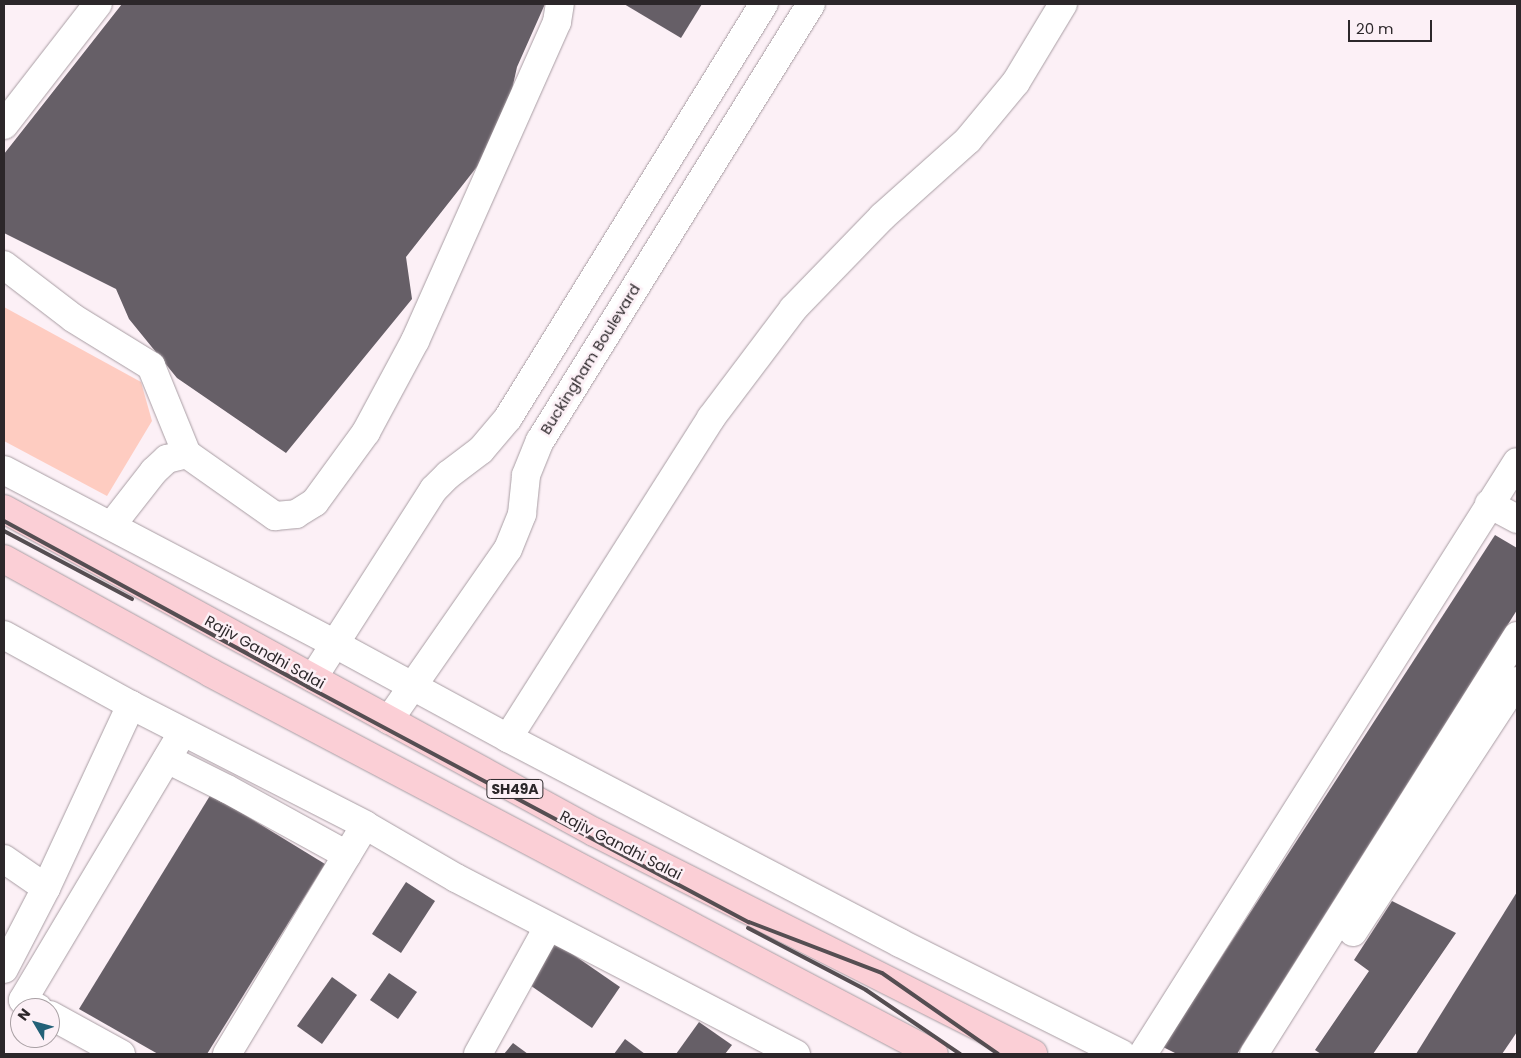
<!DOCTYPE html>
<style>
body{margin:0}
#map{position:relative;width:1521px;height:1058px;overflow:hidden;background:#fcf0f6;font-family:Poppins,sans-serif}
div>[style]{position:absolute}
.green>*{inset:0;background:#feccc1}
.building>*{inset:0;background:#665f67}
.roads{filter:drop-shadow(0 0 1px #a89da3) drop-shadow(0 0 1px #a89da3)}
.minor>*{height:28px;margin:-14px;padding:0 14px;transform-origin:14px;border-radius:14px;background:#fff}
.major>*{height:28px;margin:-14px;padding:0 14px;transform-origin:14px;border-radius:14px;background:#fbcfd6}
.rail>*{height:4px;margin:-2px;padding:0 2px;transform-origin:2px;border-radius:2px;background:#554e52}
span{translate:-50% -50%;white-space:nowrap;text-align:center;line-height:1.15;-webkit-text-stroke:5px #fcf0f6;paint-order:stroke}
.shield-label span{padding:1px 4px;background:#fcf0f6;border:1px solid;border-radius:4px;-webkit-text-stroke-width:0}
.shield-label{font-size:14px;color:#2c272a;font-weight:700}
.street-label{font-size:15px;color:#2c272a}
.frame{position:absolute;inset:0;border:5px solid #2c272a;pointer-events:none}
.north{position:absolute;left:10px;top:998px;width:50px;height:50px;box-sizing:border-box;background:#fcf0f6;border:1px solid #a9a0a4;border-radius:50%;rotate:307deg;font-size:14px;font-weight:700;line-height:20px;text-align:center;color:#2c272a}
.north::after{content:'';display:block;margin:auto;width:18px;height:22px;background:#236178;clip-path:polygon(50% 0,100% 100%,50% 72%,0 100%)}
.scale{position:absolute;left:1348px;top:20px;width:84px;height:22px;box-sizing:border-box;border:2px solid #2c272a;border-top:0;padding-left:6px;font-size:15px;line-height:18px;white-space:nowrap;color:#2c272a;-webkit-text-stroke:4px #fcf0f6;paint-order:stroke}
</style>
<div id="map">
<div class="green">
<i style="clip-path:polygon(4px 307px,141px 382px,152px 421px,107px 496px,4px 441px)"></i>
</div>
<div class="building">
<i style="clip-path:polygon(122px 4px,545px 4px,517px 67px,502px 135px,406px 257px,412px 299px,286px 453px,177px 378px,129px 319px,116px 289px,4px 233px,4px 154px)"></i>
<i style="clip-path:polygon(624px 4px,702px 4px,681px 38px)"></i>
<i style="clip-path:polygon(1495px 535px,1517px 548px,1517px 610px,1237px 1054px,1177px 1054px,1163px 1047px)"></i>
<i style="clip-path:polygon(211px 794px,325px 864px,207px 1054px,158px 1054px,79px 1009px)"></i>
<i style="clip-path:polygon(406px 882px,435px 901px,401px 953px,372px 934px)"></i>
<i style="clip-path:polygon(1517px 892px,1517px 1032px,1502px 1054px,1416px 1054px)"></i>
<i style="clip-path:polygon(1392px 901px,1456px 933px,1373px 1054px,1321px 1054px,1315px 1050px,1369px 971px,1354px 960px)"></i>
<i style="clip-path:polygon(552px 940px,620px 987px,592px 1028px,524px 981px)"></i>
<i style="clip-path:polygon(389px 973px,417px 992px,398px 1019px,370px 1000px)"></i>
<i style="clip-path:polygon(332px 977px,357px 995px,322px 1044px,297px 1026px)"></i>
<i style="clip-path:polygon(699px 1022px,732px 1045px,725px 1054px,676px 1054px)"></i>
<i style="clip-path:polygon(625px 1039px,645px 1054px,614px 1054px)"></i>
<i style="clip-path:polygon(513px 1043px,528px 1054px,504px 1054px)"></i>
</div>
<div class="roads">
<div class="minor">
<i style="left:4px;top:125px;width:153px;rotate:-52.2deg"></i>
<i style="left:4px;top:265px;width:87px;rotate:37.5deg"></i>
<i style="left:73px;top:318px;width:92px;rotate:31.6deg"></i>
<i style="left:151px;top:366px;width:95px;rotate:67.8deg"></i>
<i style="left:4px;top:470px;width:374px;rotate:27.7deg"></i>
<i style="left:335px;top:644px;width:197px;rotate:28.5deg"></i>
<i style="left:508px;top:738px;width:442px;rotate:27.6deg"></i>
<i style="left:900px;top:943px;width:248px;rotate:26.6deg"></i>
<i style="left:1489px;top:504px;width:32px;rotate:28deg"></i>
<i style="left:111px;top:526px;width:70px;rotate:-52deg"></i>
<i style="left:154px;top:471px;width:18px;rotate:-43deg"></i>
<i style="left:167px;top:459px;width:21px;rotate:-14deg"></i>
<i style="left:187px;top:454px;width:108px;rotate:35.2deg"></i>
<i style="left:275px;top:516px;width:21px;rotate:-5deg"></i>
<i style="left:296px;top:514px;width:22px;rotate:-32deg"></i>
<i style="left:315px;top:502px;width:87px;rotate:-53.9deg"></i>
<i style="left:366px;top:432px;width:103px;rotate:-61.7deg"></i>
<i style="left:415px;top:341px;width:349px;rotate:-66deg"></i>
<i style="left:557px;top:22px;width:18px;rotate:-81deg"></i>
<i style="left:4px;top:635px;width:145px;rotate:28.9deg"></i>
<i style="left:131px;top:705px;width:263px;rotate:27.1deg"></i>
<i style="left:365px;top:825px;width:105px;rotate:30.2deg"></i>
<i style="left:456px;top:878px;width:383px;rotate:27.4deg"></i>
<i style="left:313px;top:678px;width:224px;rotate:-57.4deg"></i>
<i style="left:434px;top:489px;width:20px;rotate:-45deg"></i>
<i style="left:448px;top:475px;width:41px;rotate:-37.1deg"></i>
<i style="left:481px;top:450px;width:42px;rotate:-49.8deg"></i>
<i style="left:508px;top:418px;width:487px;rotate:-58.3deg"></i>
<i style="left:389px;top:720px;width:208px;rotate:-55.2deg"></i>
<i style="left:508px;top:549px;width:38px;rotate:-68deg"></i>
<i style="left:522px;top:514px;width:39px;rotate:-84deg"></i>
<i style="left:526px;top:475px;width:37px;rotate:-68deg"></i>
<i style="left:540px;top:441px;width:514px;rotate:-58.2deg"></i>
<i style="left:508px;top:738px;width:379px;rotate:-57.6deg"></i>
<i style="left:711px;top:418px;width:136px;rotate:-53deg"></i>
<i style="left:793px;top:309px;width:128px;rotate:-45.9deg"></i>
<i style="left:882px;top:217px;width:115px;rotate:-41.8deg"></i>
<i style="left:968px;top:140px;width:75px;rotate:-50.4deg"></i>
<i style="left:1016px;top:82px;width:91px;rotate:-58.9deg"></i>
<i style="left:167px;top:759px;width:67px;rotate:26.6deg"></i>
<i style="left:227px;top:789px;width:137px;rotate:28.8deg"></i>
<i style="left:4px;top:859px;width:51px;rotate:34.6deg"></i>
<i style="left:1353px;top:932px;width:300px;rotate:-56.8deg"></i>
<i style="left:4px;top:969px;width:91px;rotate:-62.6deg"></i>
<i style="left:46px;top:888px;width:202px;rotate:-65.1deg"></i>
<i style="left:38px;top:1008px;width:17px;rotate:-152deg"></i>
<i style="left:23px;top:1000px;width:312px;rotate:-59.2deg"></i>
<i style="left:50px;top:1015px;width:81px;rotate:28.8deg"></i>
<i style="left:227px;top:1054px;width:267px;rotate:-58.9deg"></i>
<i style="left:478px;top:1054px;width:145px;rotate:-61.1deg"></i>
<i style="left:1143px;top:1054px;width:700px;rotate:-57.72deg"></i>
<i style="left:1254px;top:1054px;width:494px;rotate:-57.8deg"></i>
</div>
<div class="major">
<i style="left:4px;top:509px;width:673px;rotate:28.7deg"></i>
<i style="left:594px;top:832px;width:492px;rotate:26.8deg"></i>
<i style="left:4px;top:559px;width:236px;rotate:28.8deg"></i>
<i style="left:211px;top:673px;width:817px;rotate:27.79deg"></i>
</div>
</div>
<div class="rail">
<i style="left:4px;top:521px;width:346px;rotate:28.6deg"></i>
<i style="left:308px;top:687px;width:500px;rotate:28.1deg"></i>
<i style="left:749px;top:922px;width:142px;rotate:21deg"></i>
<i style="left:882px;top:973px;width:141px;rotate:34.9deg"></i>
<i style="left:4px;top:531px;width:145px;rotate:28deg"></i>
<i style="left:748px;top:928px;width:133px;rotate:27.7deg"></i>
<i style="left:866px;top:990px;width:114px;rotate:34.2deg"></i>
</div>
<div class="shield-label">
<span style="left:515px;top:789px">SH49A</span>
</div>
<div class="street-label">
<span style="left:590px;top:359px;rotate:-58deg">Buckingham Boulevard</span>
<span style="left:265px;top:652px;rotate:29deg">Rajiv Gandhi Salai</span>
<span style="left:621px;top:845px;rotate:27deg">Rajiv Gandhi Salai</span>
</div>
<div class="frame"></div>
<div class="north">N</div>
<div class="scale">20 m</div>
</div>
